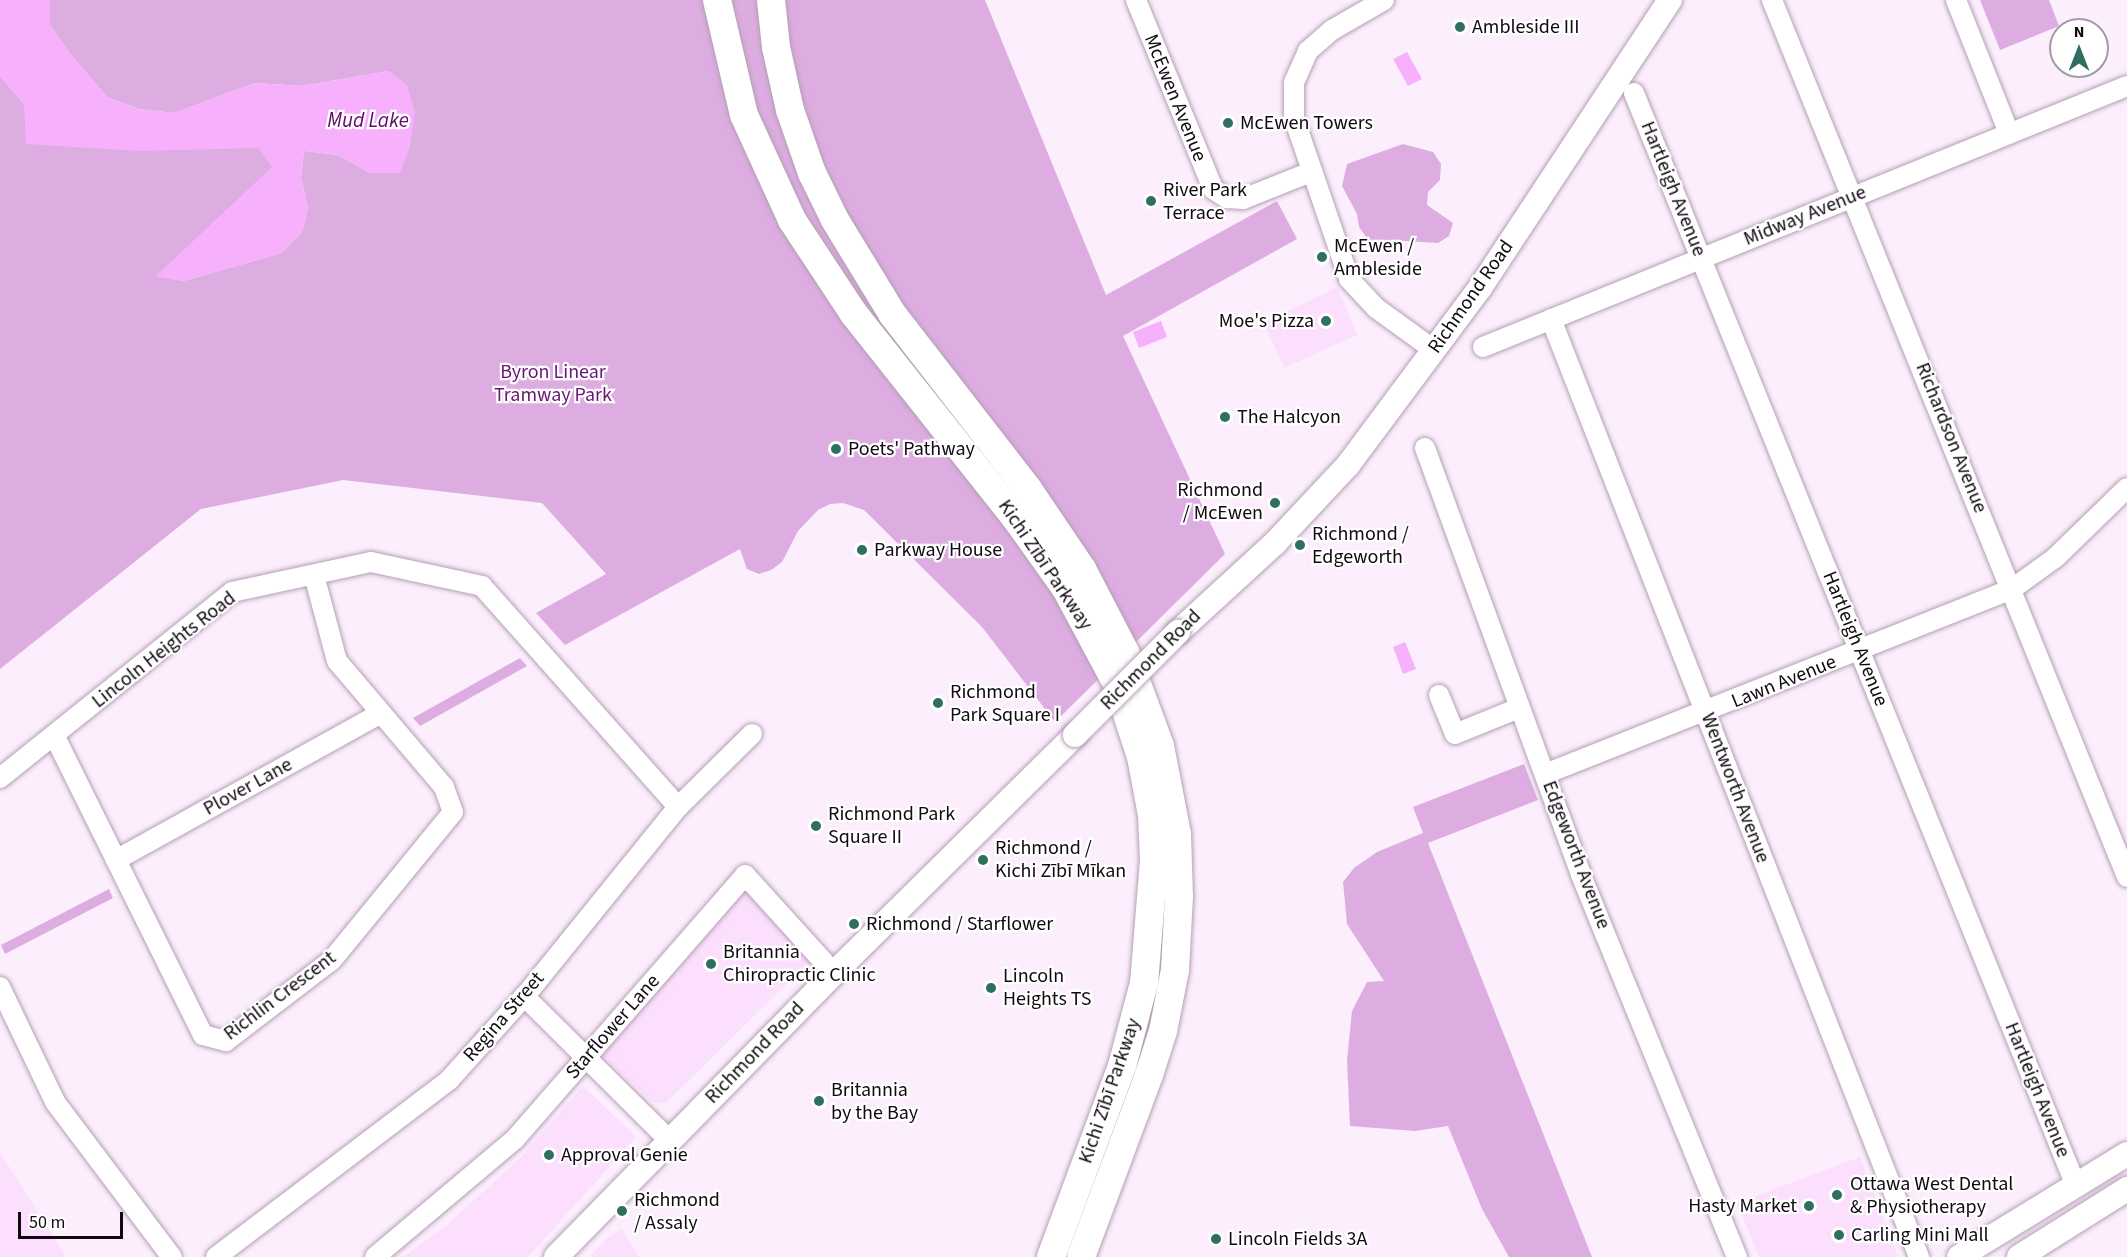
<!DOCTYPE html>
<meta charset="utf-8">
<style>
body{margin:0}
#map{position:relative;width:2127px;height:1257px;overflow:hidden;background:#fceefd;font-family:"Source Sans 3",sans-serif}
div>[style]{position:absolute}
.built>*{inset:0;background:#fbdffd}
.green>*{inset:0;background:#ddade1}
.water>*{inset:0;background:#f7b1fc}
.roads{filter:drop-shadow(0 0 2px #b59fb6) drop-shadow(0 0 2px #b59fb6)}
.minor>*{height:20px;margin:-10px;padding:0 10px;transform-origin:10px;border-radius:10px;background:#fff}
.major>*{height:24px;margin:-12px;padding:0 12px;transform-origin:12px;border-radius:12px;background:#fff}
.highway>*{height:28px;margin:-14px;padding:0 14px;transform-origin:14px;border-radius:14px;background:#fff}
.bridges{filter:drop-shadow(0 0 2px #b59fb6) drop-shadow(0 0 2px #b59fb6)}
.major-bridge>*{height:24px;margin:-12px;padding:0 12px;transform-origin:12px;border-radius:12px;background:#fff}
.dots>*{width:16px;height:16px;translate:-50% -50%;box-sizing:border-box;border:3px solid #fff;border-radius:50%}
span{translate:-50% -50%;white-space:nowrap;text-align:center;line-height:1.15;-webkit-text-stroke:4.5px #fff;paint-order:stroke}
.poi-label{font-size:20px;color:#100911}
.left{translate:0 -50%;text-align:left}
.right{translate:-100% -50%;text-align:right}
.street-label{font-size:20px;color:#100911}
.park-label{font-size:20px;color:#681670}
.water-label{font-size:21px;color:#600b68;font-style:italic}
.north{position:absolute;left:2049px;top:18px;width:60px;height:60px;box-sizing:border-box;background:#fff;border:2px solid #9f9da0;border-radius:50%;rotate:0deg;font-size:16px;font-weight:700;line-height:24px;text-align:center;color:#100911}
.north::after{content:'';display:block;margin:auto;width:21px;height:27px;background:#2e6f5f;clip-path:polygon(50% 0,100% 100%,50% 72%,0 100%)}
.scale{position:absolute;left:18px;top:1212px;width:105px;height:27px;box-sizing:border-box;border:3px solid #100911;border-top:0;padding-left:8px;font-size:18px;line-height:21px;white-space:nowrap;color:#100911;-webkit-text-stroke:4px #fff;paint-order:stroke}
</style>
<div id="map">
<div class="built">
<i style="clip-path:polygon(1337px 287px,1357px 335px,1284px 368px,1264px 323px)"></i>
<i style="clip-path:polygon(741px 865px,822px 949px,666px 1103px,652px 1102px,589px 1042px)"></i>
<i style="clip-path:polygon(583px 1086px,636px 1137px,528px 1257px,403px 1257px,446px 1226px,522px 1156px)"></i>
<i style="clip-path:polygon(0 1152px,66px 1257px,0 1257px)"></i>
<i style="clip-path:polygon(1860px 1157px,1898px 1257px,1759px 1257px,1737px 1203px)"></i>
<i style="clip-path:polygon(622px 1229px,639px 1257px,590px 1257px,607px 1238px)"></i>
</div>
<div class="green">
<i style="clip-path:polygon(50px 0,985px 0,1106px 295px,1277px 201px,1297px 239px,1123px 336px,1225px 554px,1055px 722px,982px 627px,864px 510px,843px 503px,830px 504px,818px 510px,798px 531px,782px 562px,771px 570px,759px 574px,747px 569px,740px 549px,565px 645px,536px 613px,606px 574px,542px 503px,343px 480px,201px 509px,0 669px,0 76px,24px 104px,212px 148px,260px 148px,273px 167px,157px 276px,183px 281px,281px 253px,302px 232px,308px 208px,301px 178px,304px 151px,338px 155px,370px 173px,389px 71px,302px 86px,255px 83px,174px 113px,139px 109px,107px 97px,68px 51px,50px 25px)"></i>
<i style="clip-path:polygon(1980px 0,2049px 0,2059px 26px,2000px 50px)"></i>
<i style="clip-path:polygon(1403px 144px,1433px 152px,1441px 164px,1440px 180px,1428px 192px,1427px 205px,1453px 223px,1449px 236px,1438px 243px,1391px 240px,1371px 244px,1359px 227px,1357px 214px,1342px 186px,1347px 164px)"></i>
<i style="clip-path:polygon(520px 658px,527px 666px,420px 726px,413px 718px)"></i>
<i style="clip-path:polygon(1524px 764px,1538px 800px,1428px 843px,1592px 1257px,1509px 1257px,1482px 1209px,1448px 1126px,1415px 1131px,1350px 1126px,1347px 1060px,1352px 1011px,1367px 982px,1384px 981px,1347px 924px,1343px 882px,1354px 868px,1377px 852px,1423px 833px,1413px 807px)"></i>
<i style="clip-path:polygon(109px 889px,113px 898px,5px 954px,1px 945px)"></i>
</div>
<div class="water">
<i style="clip-path:polygon(0 0,50px 0,50px 25px,68px 51px,107px 97px,139px 109px,174px 113px,255px 83px,302px 86px,389px 71px,407px 85px,415px 113px,410px 146px,400px 173px,370px 173px,338px 155px,304px 151px,301px 178px,308px 208px,302px 232px,281px 253px,183px 281px,156px 276px,272px 167px,259px 148px,138px 151px,26px 144px,24px 104px,0 76px)"></i>
<i style="clip-path:polygon(1407px 52px,1422px 79px,1408px 86px,1393px 59px)"></i>
<i style="clip-path:polygon(1161px 321px,1167px 337px,1139px 348px,1133px 332px)"></i>
<i style="clip-path:polygon(1405px 642px,1416px 669px,1403px 674px,1393px 647px)"></i>
</div>
<div class="roads">
<div class="minor">
<i style="left:1136px;top:0;width:204px;rotate:67.8deg"></i>
<i style="left:1213px;top:189px;width:17px;rotate:33deg"></i>
<i style="left:1227px;top:198px;width:16px;rotate:4deg"></i>
<i style="left:1243px;top:199px;width:73px;rotate:-21.7deg"></i>
<i style="left:1384px;top:0;width:60px;rotate:150deg"></i>
<i style="left:1332px;top:30px;width:32px;rotate:139deg"></i>
<i style="left:1308px;top:51px;width:34px;rotate:114deg"></i>
<i style="left:1294px;top:82px;width:36px;rotate:90deg"></i>
<i style="left:1294px;top:118px;width:170px;rotate:71.1deg"></i>
<i style="left:1349px;top:279px;width:40px;rotate:47deg"></i>
<i style="left:1376px;top:308px;width:72px;rotate:35.9deg"></i>
<i style="left:1772px;top:0;width:946px;rotate:67.96deg"></i>
<i style="left:1956px;top:0;width:141px;rotate:68.3deg"></i>
<i style="left:1634px;top:93px;width:1179px;rotate:67.98deg"></i>
<i style="left:1551px;top:319px;width:1008px;rotate:68.58deg"></i>
<i style="left:1483px;top:347px;width:695px;rotate:-22.06deg"></i>
<i style="left:1425px;top:448px;width:455px;rotate:69.9deg"></i>
<i style="left:1581px;top:875px;width:413px;rotate:67.8deg"></i>
<i style="left:1439px;top:695px;width:42px;rotate:67.7deg"></i>
<i style="left:1455px;top:734px;width:69px;rotate:-22.1deg"></i>
<i style="left:54px;top:735px;width:335px;rotate:63.6deg"></i>
<i style="left:203px;top:1035px;width:24px;rotate:15deg"></i>
<i style="left:226px;top:1041px;width:133px;rotate:-37.4deg"></i>
<i style="left:332px;top:960px;width:191px;rotate:-50.7deg"></i>
<i style="left:453px;top:812px;width:27px;rotate:-110deg"></i>
<i style="left:444px;top:787px;width:165px;rotate:-130.3deg"></i>
<i style="left:337px;top:661px;width:89px;rotate:-105deg"></i>
<i style="left:1545px;top:774px;width:502px;rotate:-21.61deg"></i>
<i style="left:2012px;top:589px;width:53px;rotate:-35.8deg"></i>
<i style="left:2055px;top:558px;width:100px;rotate:-44.2deg"></i>
<i style="left:0;top:778px;width:297px;rotate:-38.7deg"></i>
<i style="left:232px;top:592px;width:142px;rotate:-12.2deg"></i>
<i style="left:371px;top:562px;width:114px;rotate:12.2deg"></i>
<i style="left:482px;top:586px;width:295px;rotate:48.4deg"></i>
<i style="left:116px;top:860px;width:301px;rotate:-29deg"></i>
<i style="left:0;top:987px;width:127px;rotate:64.4deg"></i>
<i style="left:55px;top:1102px;width:194px;rotate:53deg"></i>
<i style="left:524px;top:996px;width:206px;rotate:44.8deg"></i>
<i style="left:216px;top:1257px;width:293px;rotate:-37.2deg"></i>
<i style="left:449px;top:1080px;width:120px;rotate:-48deg"></i>
<i style="left:529px;top:991px;width:237px;rotate:-51deg"></i>
<i style="left:678px;top:807px;width:104px;rotate:-44.6deg"></i>
<i style="left:375px;top:1257px;width:183px;rotate:-40.1deg"></i>
<i style="left:515px;top:1139px;width:350px;rotate:-48.9deg"></i>
<i style="left:745px;top:875px;width:132px;rotate:47.8deg"></i>
</div>
<div class="major">
<i style="left:1178px;top:632px;width:132px;rotate:-42.5deg"></i>
<i style="left:1275px;top:543px;width:107px;rotate:-46.9deg"></i>
<i style="left:1348px;top:465px;width:221px;rotate:-53.3deg"></i>
<i style="left:1480px;top:288px;width:345px;rotate:-56.6deg"></i>
<i style="left:556px;top:1257px;width:397px;rotate:-45.6deg"></i>
<i style="left:834px;top:973px;width:339px;rotate:-44.6deg"></i>
<i style="left:1959px;top:1257px;width:197px;rotate:-31.5deg"></i>
<i style="left:2019px;top:1257px;width:128px;rotate:-32.2deg"></i>
</div>
<div class="highway">
<i style="left:717px;top:0;width:118px;rotate:76.8deg"></i>
<i style="left:744px;top:115px;width:115px;rotate:65.4deg"></i>
<i style="left:792px;top:220px;width:113px;rotate:56.6deg"></i>
<i style="left:854px;top:314px;width:259px;rotate:51.6deg"></i>
<i style="left:1015px;top:517px;width:86px;rotate:54.5deg"></i>
<i style="left:1065px;top:587px;width:110px;rotate:61.8deg"></i>
<i style="left:1117px;top:684px;width:77px;rotate:71.8deg"></i>
<i style="left:1141px;top:757px;width:59px;rotate:79.3deg"></i>
<i style="left:1152px;top:815px;width:45px;rotate:87.5deg"></i>
<i style="left:1154px;top:860px;width:123px;rotate:94.6deg"></i>
<i style="left:1144px;top:983px;width:86px;rotate:104.8deg"></i>
<i style="left:1122px;top:1066px;width:204px;rotate:110.4deg"></i>
<i style="left:771px;top:0;width:47px;rotate:83.9deg"></i>
<i style="left:776px;top:47px;width:65px;rotate:77.5deg"></i>
<i style="left:790px;top:110px;width:67px;rotate:70.8deg"></i>
<i style="left:812px;top:173px;width:52px;rotate:63.9deg"></i>
<i style="left:835px;top:220px;width:111px;rotate:58.6deg"></i>
<i style="left:893px;top:315px;width:220px;rotate:52.2deg"></i>
<i style="left:1028px;top:489px;width:97px;rotate:56deg"></i>
<i style="left:1082px;top:569px;width:96px;rotate:62.6deg"></i>
<i style="left:1126px;top:654px;width:98px;rotate:69.7deg"></i>
<i style="left:1160px;top:746px;width:90px;rotate:79.1deg"></i>
<i style="left:1177px;top:834px;width:62px;rotate:88.2deg"></i>
<i style="left:1179px;top:896px;width:74px;rotate:93.1deg"></i>
<i style="left:1175px;top:970px;width:62px;rotate:101.1deg"></i>
<i style="left:1163px;top:1031px;width:46px;rotate:107.7deg"></i>
<i style="left:1149px;top:1075px;width:194px;rotate:110.5deg"></i>
</div>
</div>
<div class="bridges">
<div class="major-bridge">
<i style="left:1075px;top:735px;width:146px;rotate:-45deg"></i>
</div>
</div>
<div class="dots">
<i style="left:1460px;top:27px;background:#2e6f5f"></i>
<i style="left:1228px;top:123px;background:#2e6f5f"></i>
<i style="left:1151px;top:201px;background:#2e6f5f"></i>
<i style="left:1322px;top:257px;background:#2e6f5f"></i>
<i style="left:1326px;top:321px;background:#2e6f5f"></i>
<i style="left:1225px;top:417px;background:#2e6f5f"></i>
<i style="left:836px;top:449px;background:#2e6f5f"></i>
<i style="left:1275px;top:503px;background:#2e6f5f"></i>
<i style="left:1300px;top:545px;background:#2e6f5f"></i>
<i style="left:862px;top:550px;background:#2e6f5f"></i>
<i style="left:938px;top:703px;background:#2e6f5f"></i>
<i style="left:816px;top:826px;background:#2e6f5f"></i>
<i style="left:983px;top:860px;background:#2e6f5f"></i>
<i style="left:854px;top:924px;background:#2e6f5f"></i>
<i style="left:711px;top:964px;background:#2e6f5f"></i>
<i style="left:991px;top:988px;background:#2e6f5f"></i>
<i style="left:819px;top:1101px;background:#2e6f5f"></i>
<i style="left:549px;top:1155px;background:#2e6f5f"></i>
<i style="left:1837px;top:1195px;background:#2e6f5f"></i>
<i style="left:1809px;top:1206px;background:#2e6f5f"></i>
<i style="left:622px;top:1211px;background:#2e6f5f"></i>
<i style="left:1839px;top:1235px;background:#2e6f5f"></i>
<i style="left:1216px;top:1239px;background:#2e6f5f"></i>
</div>
<div class="poi-label">
<span class="left" style="left:1472px;top:27px">Ambleside III</span>
<span class="left" style="left:1240px;top:123px">McEwen Towers</span>
<span class="left" style="left:1163px;top:202px">River Park<br>Terrace</span>
<span class="left" style="left:1334px;top:258px">McEwen /<br>Ambleside</span>
<span class="right" style="left:1314px;top:321px">Moe's Pizza</span>
<span class="left" style="left:1237px;top:417px">The Halcyon</span>
<span class="left" style="left:848px;top:449px">Poets' Pathway</span>
<span class="right" style="left:1263px;top:502px">Richmond<br>/ McEwen</span>
<span class="left" style="left:1312px;top:546px">Richmond /<br>Edgeworth</span>
<span class="left" style="left:874px;top:550px">Parkway House</span>
<span class="left" style="left:950px;top:704px">Richmond<br>Park Square I</span>
<span class="left" style="left:828px;top:826px">Richmond Park<br>Square II</span>
<span class="left" style="left:995px;top:860px">Richmond /<br>Kichi Zībī Mīkan</span>
<span class="left" style="left:866px;top:924px">Richmond / Starflower</span>
<span class="left" style="left:723px;top:964px">Britannia<br>Chiropractic Clinic</span>
<span class="left" style="left:1003px;top:988px">Lincoln<br>Heights TS</span>
<span class="left" style="left:831px;top:1102px">Britannia<br>by the Bay</span>
<span class="left" style="left:561px;top:1155px">Approval Genie</span>
<span class="left" style="left:1850px;top:1196px">Ottawa West Dental<br>&amp; Physiotherapy</span>
<span class="left" style="left:634px;top:1212px">Richmond<br>/ Assaly</span>
<span class="right" style="left:1797px;top:1206px">Hasty Market</span>
<span class="left" style="left:1851px;top:1235px">Carling Mini Mall</span>
<span class="left" style="left:1228px;top:1239px">Lincoln Fields 3A</span>
</div>
<div class="street-label">
<span style="left:1175px;top:98px;rotate:68deg">McEwen Avenue</span>
<span style="left:1673px;top:189px;rotate:68deg">Hartleigh Avenue</span>
<span style="left:1805px;top:216px;rotate:-22deg">Midway Avenue</span>
<span style="left:1471px;top:297px;rotate:-55deg">Richmond Road</span>
<span style="left:1951px;top:438px;rotate:68deg">Richardson Avenue</span>
<span style="left:1045px;top:565px;rotate:56deg">Kichi Zībī Parkway</span>
<span style="left:1855px;top:639px;rotate:68deg">Hartleigh Avenue</span>
<span style="left:164px;top:650px;rotate:-38deg">Lincoln Heights Road</span>
<span style="left:1151px;top:660px;rotate:-45deg">Richmond Road</span>
<span style="left:1784px;top:682px;rotate:-22deg">Lawn Avenue</span>
<span style="left:248px;top:787px;rotate:-29deg">Plover Lane</span>
<span style="left:1735px;top:788px;rotate:69deg">Wentworth Avenue</span>
<span style="left:1576px;top:855px;rotate:69deg">Edgeworth Avenue</span>
<span style="left:280px;top:996px;rotate:-37deg">Richlin Crescent</span>
<span style="left:504px;top:1017px;rotate:-49deg">Regina Street</span>
<span style="left:613px;top:1027px;rotate:-49deg">Starflower Lane</span>
<span style="left:755px;top:1053px;rotate:-46deg">Richmond Road</span>
<span style="left:2037px;top:1090px;rotate:68deg">Hartleigh Avenue</span>
<span style="left:1110px;top:1091px;rotate:-71deg">Kichi Zībī Parkway</span>
</div>
<div class="park-label">
<span style="left:553px;top:384px">Byron Linear<br>Tramway Park</span>
</div>
<div class="water-label">
<span style="left:368px;top:120px">Mud Lake</span>
</div>
<div class="north">N</div>
<div class="scale">50 m</div>
</div>
